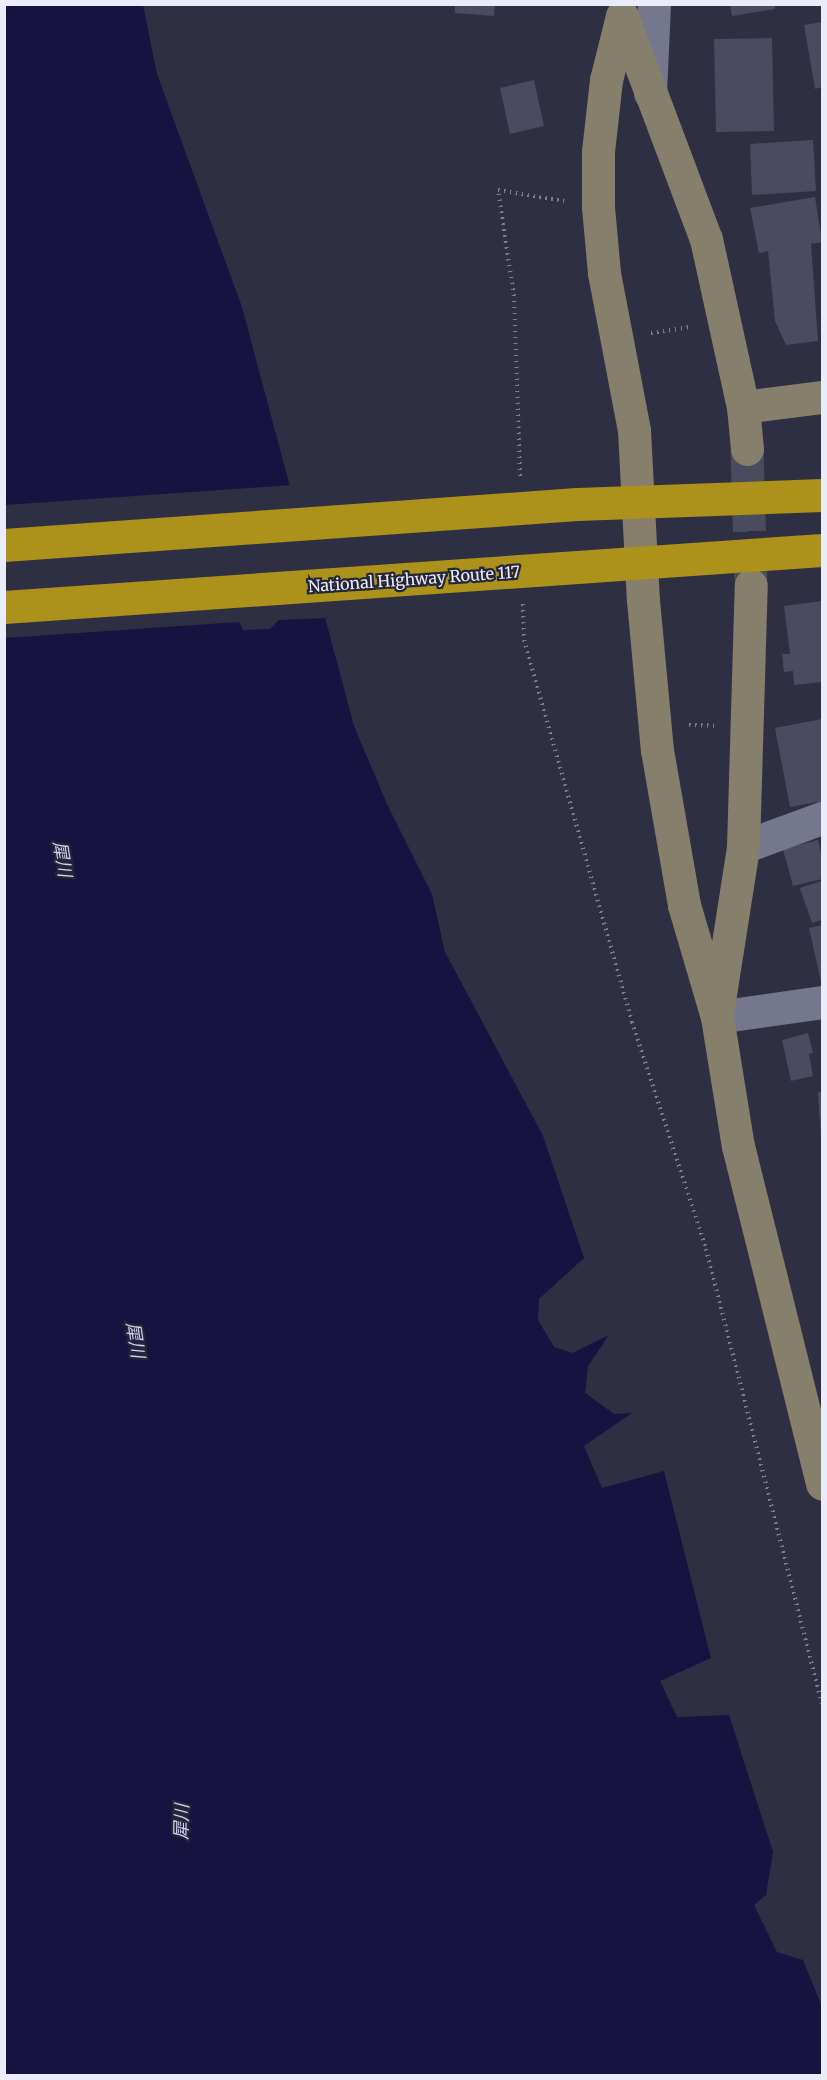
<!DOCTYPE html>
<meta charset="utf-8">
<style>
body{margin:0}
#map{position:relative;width:827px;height:2080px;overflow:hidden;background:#2e2f43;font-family:Merriweather,"Noto Sans JP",serif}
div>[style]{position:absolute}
.water>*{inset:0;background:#171240}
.pier>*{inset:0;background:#2e2f43}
.building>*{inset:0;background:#4a4b61}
.secondary-tunnel>*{height:33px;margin-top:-16.5px;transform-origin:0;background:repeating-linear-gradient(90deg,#4a4b5e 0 33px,transparent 0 49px)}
.path>*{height:4px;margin-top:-2px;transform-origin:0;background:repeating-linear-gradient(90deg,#7d7e8f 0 1.5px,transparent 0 6px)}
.street>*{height:33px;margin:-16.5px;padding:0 16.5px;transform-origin:16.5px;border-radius:16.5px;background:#75778e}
.secondary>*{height:33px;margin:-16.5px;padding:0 16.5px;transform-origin:16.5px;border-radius:16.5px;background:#867f6b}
.highway>*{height:33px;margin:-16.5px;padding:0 16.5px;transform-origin:16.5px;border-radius:16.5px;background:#ac911a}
span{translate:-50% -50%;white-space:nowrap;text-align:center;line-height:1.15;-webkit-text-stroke:4.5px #242538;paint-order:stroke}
.street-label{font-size:16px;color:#ebecf9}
.water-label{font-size:18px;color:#d2d4f5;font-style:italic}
.frame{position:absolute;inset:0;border:6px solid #ebecf9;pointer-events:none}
</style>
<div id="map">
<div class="water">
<i style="clip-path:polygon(5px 5px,143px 5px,157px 74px,242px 307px,354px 726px,387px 804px,432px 894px,445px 952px,543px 1136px,584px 1258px,539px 1299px,538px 1320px,554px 1347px,572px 1353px,609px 1335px,588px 1366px,585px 1393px,614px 1414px,632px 1413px,584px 1446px,602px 1488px,664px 1471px,711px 1658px,660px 1681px,677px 1717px,729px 1715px,773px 1852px,766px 1895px,754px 1905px,777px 1952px,803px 1960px,822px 2007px,822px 2075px,5px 2076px)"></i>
</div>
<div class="pier">
<i style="clip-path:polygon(293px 485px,328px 618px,279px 620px,270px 629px,243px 630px,239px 622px,5px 638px,5px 505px)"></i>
</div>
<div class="building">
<i style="clip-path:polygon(455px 4px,495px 4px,494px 16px,455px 13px)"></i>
<i style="clip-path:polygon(730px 4px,775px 4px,775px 9px,732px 16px)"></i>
<i style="clip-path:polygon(822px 22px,822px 87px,815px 89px,804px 25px)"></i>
<i style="clip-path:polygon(772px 38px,774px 131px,716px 132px,714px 39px)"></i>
<i style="clip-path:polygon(534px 80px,544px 126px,510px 134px,500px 88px)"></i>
<i style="clip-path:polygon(813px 140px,816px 191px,752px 195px,750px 144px)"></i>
<i style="clip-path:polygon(815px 197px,822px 242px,811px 244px,818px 341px,786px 345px,775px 321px,768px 251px,759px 253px,750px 208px)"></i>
<i style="clip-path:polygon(822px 601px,822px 682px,794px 685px,793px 671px,784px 672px,782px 654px,790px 654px,784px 606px)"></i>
<i style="clip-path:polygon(822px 719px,822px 806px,818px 807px,817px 802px,790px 807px,775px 728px)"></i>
<i style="clip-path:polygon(818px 840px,822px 859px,822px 879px,793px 886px,783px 849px)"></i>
<i style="clip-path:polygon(822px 881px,822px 920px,812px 923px,800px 888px)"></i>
<i style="clip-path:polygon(822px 925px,822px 986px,809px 928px)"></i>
<i style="clip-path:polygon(808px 1033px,813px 1053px,809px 1054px,813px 1076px,791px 1081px,782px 1040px)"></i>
<i style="clip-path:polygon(818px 1092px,822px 1092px,822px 1139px,821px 1139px)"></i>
</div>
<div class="secondary-tunnel">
<i style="left:747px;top:449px;width:133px;rotate:88.3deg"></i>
</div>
<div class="path">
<i style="left:651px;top:333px;width:41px;rotate:-8.3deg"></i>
<i style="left:520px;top:476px;width:180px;rotate:-91.9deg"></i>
<i style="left:514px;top:296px;width:107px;rotate:-98.6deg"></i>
<i style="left:498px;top:190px;width:67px;rotate:9.5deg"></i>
<i style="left:523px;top:604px;width:36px;rotate:88deg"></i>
<i style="left:524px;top:640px;width:397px;rotate:74.2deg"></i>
<i style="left:632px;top:1022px;width:239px;rotate:71.9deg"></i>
<i style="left:706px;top:1249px;width:469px;rotate:75.7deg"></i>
<i style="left:689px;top:725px;width:25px;rotate:2deg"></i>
</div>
<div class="street">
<i style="left:650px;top:93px;width:89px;rotate:-87.4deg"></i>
<i style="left:743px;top:847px;width:84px;rotate:-20.2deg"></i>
<i style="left:717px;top:1017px;width:106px;rotate:-8.1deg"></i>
</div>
<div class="secondary">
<i style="left:622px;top:16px;width:66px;rotate:104deg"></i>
<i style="left:606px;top:80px;width:71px;rotate:96.4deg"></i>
<i style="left:598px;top:151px;width:56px;rotate:90deg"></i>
<i style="left:598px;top:207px;width:66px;rotate:84.8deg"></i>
<i style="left:604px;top:273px;width:160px;rotate:79.2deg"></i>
<i style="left:634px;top:430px;width:170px;rotate:87deg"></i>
<i style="left:643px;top:600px;width:151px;rotate:84.7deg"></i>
<i style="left:657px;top:750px;width:157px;rotate:80.1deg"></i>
<i style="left:684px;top:905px;width:117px;rotate:73.6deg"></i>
<i style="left:717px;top:1017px;width:131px;rotate:80.8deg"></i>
<i style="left:738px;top:1146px;width:348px;rotate:76deg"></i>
<i style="left:622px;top:16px;width:238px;rotate:69.4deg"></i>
<i style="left:706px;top:239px;width:172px;rotate:77.6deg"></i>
<i style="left:747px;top:449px;width:42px;rotate:-95.4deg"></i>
<i style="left:743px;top:407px;width:80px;rotate:-7.2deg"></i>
<i style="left:718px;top:1007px;width:162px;rotate:-81.1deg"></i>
<i style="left:743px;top:847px;width:262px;rotate:-88.3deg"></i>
</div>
<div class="highway">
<i style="left:4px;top:545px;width:574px;rotate:-4.09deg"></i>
<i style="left:577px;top:504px;width:245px;rotate:-2.1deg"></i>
<i style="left:4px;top:607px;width:820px;rotate:-3.99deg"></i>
</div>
<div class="street-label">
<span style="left:414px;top:579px;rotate:-4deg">National Highway Route 117</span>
</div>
<div class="water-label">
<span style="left:62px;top:859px;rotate:81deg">犀川</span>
<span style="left:135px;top:1340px;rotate:81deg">犀川</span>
<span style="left:182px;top:1822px;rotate:-89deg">犀川</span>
</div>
<div class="frame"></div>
</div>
